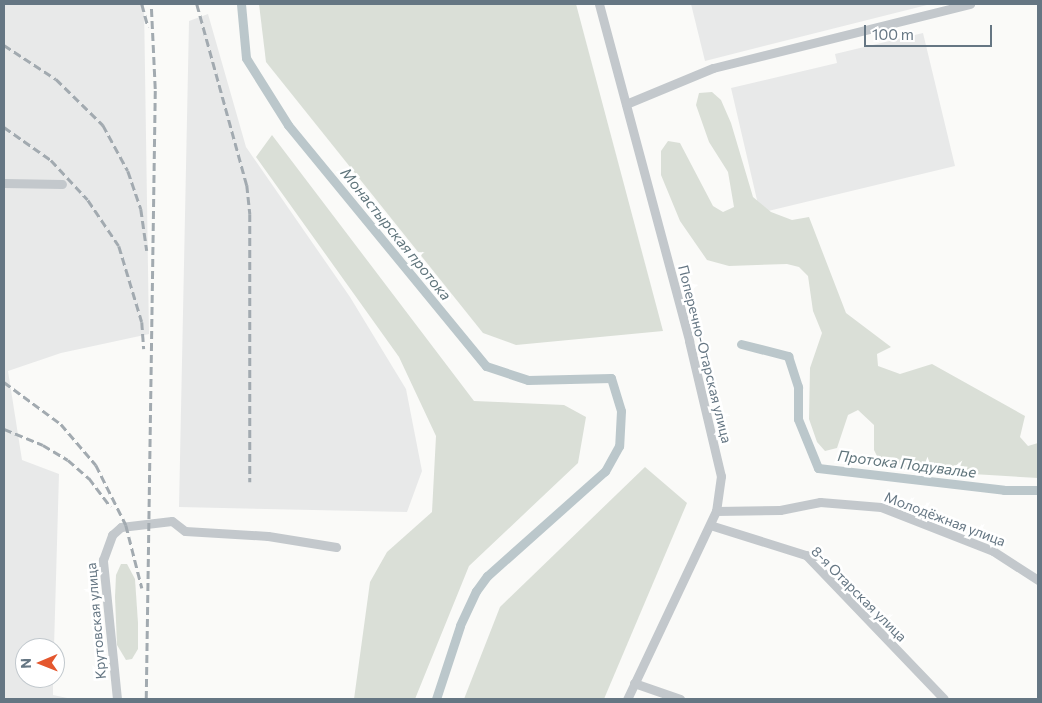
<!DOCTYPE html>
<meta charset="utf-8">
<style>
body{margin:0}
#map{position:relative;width:1042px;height:703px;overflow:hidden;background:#fafaf8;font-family:Commissioner,sans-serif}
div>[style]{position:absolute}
.built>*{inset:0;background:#e8e9e9}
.green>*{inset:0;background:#dadfd7}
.canal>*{height:9px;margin:-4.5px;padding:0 4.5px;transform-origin:4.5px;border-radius:4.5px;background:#bbc7cb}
.street>*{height:9px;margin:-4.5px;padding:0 4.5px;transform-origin:4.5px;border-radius:4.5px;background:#c3c8cc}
.rail>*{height:2.5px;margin-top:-1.25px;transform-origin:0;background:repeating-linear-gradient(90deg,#a2aab0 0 8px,transparent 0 12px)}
span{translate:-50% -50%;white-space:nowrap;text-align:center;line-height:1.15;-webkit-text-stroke:5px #fff;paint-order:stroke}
.street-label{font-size:14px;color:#657683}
.water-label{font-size:15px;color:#60757c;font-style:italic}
.frame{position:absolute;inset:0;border:5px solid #657683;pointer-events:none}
.north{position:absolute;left:15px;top:638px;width:50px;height:50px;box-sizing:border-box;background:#fff;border:1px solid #c1c8cd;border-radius:50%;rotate:269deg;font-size:14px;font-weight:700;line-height:20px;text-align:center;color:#657683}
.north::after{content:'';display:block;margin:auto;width:18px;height:22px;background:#e4572e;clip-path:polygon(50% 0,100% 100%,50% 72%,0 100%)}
.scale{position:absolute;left:864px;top:25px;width:128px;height:22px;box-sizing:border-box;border:2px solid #657683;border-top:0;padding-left:6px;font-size:15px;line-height:18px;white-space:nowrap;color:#657683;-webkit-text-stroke:4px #fff;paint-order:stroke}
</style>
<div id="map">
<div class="built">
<i style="clip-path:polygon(4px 4px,144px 4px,149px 334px,61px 353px,8px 371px,22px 460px,59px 474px,54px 648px,25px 648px,25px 678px,53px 678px,53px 695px,72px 699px,4px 699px)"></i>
<i style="clip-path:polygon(691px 4px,931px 4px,705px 61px)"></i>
<i style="clip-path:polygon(208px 14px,246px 147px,350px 297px,406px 389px,422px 471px,407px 512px,179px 507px,189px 21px)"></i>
<i style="clip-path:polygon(923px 33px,955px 166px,760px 213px,731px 88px,837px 63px,835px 54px)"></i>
</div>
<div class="green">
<i style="clip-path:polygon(259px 4px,576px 4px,663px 331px,516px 345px,483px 333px,266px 62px)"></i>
<i style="clip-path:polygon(712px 92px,721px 100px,731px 123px,753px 197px,771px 212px,792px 220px,809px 217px,846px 313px,891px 347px,877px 354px,878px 366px,900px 374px,932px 364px,1025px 416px,1020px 437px,1028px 446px,1038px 443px,1038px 478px,890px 469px,880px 462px,874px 450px,874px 425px,858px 410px,848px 415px,837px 448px,825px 451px,817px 442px,809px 419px,810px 368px,822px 333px,813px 311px,808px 276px,799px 267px,787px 264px,729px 266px,707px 260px,680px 221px,661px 175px,661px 151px,668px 141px,680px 143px,713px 206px,723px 212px,734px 207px,728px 172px,709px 142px,696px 105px,699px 93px)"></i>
<i style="clip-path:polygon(272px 135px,474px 401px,564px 405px,586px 417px,578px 463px,469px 566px,415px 699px,354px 699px,370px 582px,387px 552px,432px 512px,436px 436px,399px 357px,256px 157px)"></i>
<i style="clip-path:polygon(645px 467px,687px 503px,604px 699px,464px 699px,500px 607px)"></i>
<i style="clip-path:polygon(121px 564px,127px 564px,135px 579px,138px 623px,138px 649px,132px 659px,126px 660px,117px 645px,115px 597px,116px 575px)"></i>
</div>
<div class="canal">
<i style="left:241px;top:4px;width:54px;rotate:84.7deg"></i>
<i style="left:246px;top:58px;width:79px;rotate:57.9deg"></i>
<i style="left:288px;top:125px;width:312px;rotate:50.6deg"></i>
<i style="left:486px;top:366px;width:44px;rotate:18.4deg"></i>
<i style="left:528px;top:380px;width:83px;rotate:-1.4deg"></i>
<i style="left:611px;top:378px;width:34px;rotate:73deg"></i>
<i style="left:621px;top:411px;width:35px;rotate:93deg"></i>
<i style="left:619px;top:446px;width:29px;rotate:119deg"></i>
<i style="left:605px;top:471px;width:158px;rotate:138.3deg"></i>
<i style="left:487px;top:576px;width:19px;rotate:126deg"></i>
<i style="left:476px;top:591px;width:38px;rotate:115deg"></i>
<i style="left:460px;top:626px;width:77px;rotate:108.2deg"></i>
<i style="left:741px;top:344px;width:49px;rotate:14.3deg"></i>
<i style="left:788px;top:356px;width:33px;rotate:72deg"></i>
<i style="left:798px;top:387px;width:32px;rotate:90deg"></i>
<i style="left:798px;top:419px;width:53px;rotate:67.8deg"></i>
<i style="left:818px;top:468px;width:187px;rotate:6.7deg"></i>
<i style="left:1004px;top:490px;width:34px"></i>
</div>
<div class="street">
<i style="left:599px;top:4px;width:349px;rotate:75deg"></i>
<i style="left:689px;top:341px;width:139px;rotate:76.7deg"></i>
<i style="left:721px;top:476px;width:35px;rotate:98deg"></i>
<i style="left:716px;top:511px;width:208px;rotate:115.3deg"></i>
<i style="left:626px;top:104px;width:94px;rotate:-22.5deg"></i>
<i style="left:713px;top:68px;width:265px;rotate:-14deg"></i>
<i style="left:4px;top:183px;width:58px;rotate:1deg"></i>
<i style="left:716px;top:511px;width:64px;rotate:-0.9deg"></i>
<i style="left:780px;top:510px;width:41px;rotate:-11.3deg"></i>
<i style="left:820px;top:502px;width:61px;rotate:4.7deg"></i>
<i style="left:881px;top:507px;width:120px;rotate:21.4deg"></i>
<i style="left:993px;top:551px;width:54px;rotate:32.8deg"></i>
<i style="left:710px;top:525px;width:101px;rotate:17.4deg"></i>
<i style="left:806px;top:555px;width:199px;rotate:46.2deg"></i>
<i style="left:634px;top:683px;width:49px;rotate:19.2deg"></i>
<i style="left:117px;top:699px;width:140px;rotate:-95.8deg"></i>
<i style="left:103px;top:560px;width:27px;rotate:-70deg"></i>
<i style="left:112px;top:535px;width:12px;rotate:-42deg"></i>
<i style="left:121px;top:527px;width:51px;rotate:-6.7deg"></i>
<i style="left:172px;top:521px;width:16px;rotate:38deg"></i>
<i style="left:185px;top:531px;width:83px;rotate:3.4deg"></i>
<i style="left:268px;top:536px;width:69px;rotate:9.2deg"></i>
</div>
<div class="rail">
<i style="left:142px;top:4px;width:24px;rotate:75deg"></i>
<i style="left:197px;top:4px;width:188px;rotate:74.6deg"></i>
<i style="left:247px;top:185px;width:29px;rotate:84deg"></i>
<i style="left:250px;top:214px;width:268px;rotate:90deg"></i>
<i style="left:4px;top:45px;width:62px;rotate:33.2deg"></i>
<i style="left:56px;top:79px;width:66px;rotate:44.4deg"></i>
<i style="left:103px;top:125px;width:52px;rotate:61.5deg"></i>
<i style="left:128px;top:171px;width:40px;rotate:71.1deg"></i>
<i style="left:141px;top:209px;width:42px;rotate:81.9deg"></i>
<i style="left:4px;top:127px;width:57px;rotate:35.1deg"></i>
<i style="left:51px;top:160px;width:54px;rotate:47.2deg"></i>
<i style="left:88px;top:200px;width:55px;rotate:56deg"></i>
<i style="left:119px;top:246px;width:79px;rotate:73.2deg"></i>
<i style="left:142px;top:322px;width:27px;rotate:86deg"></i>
<i style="left:4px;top:382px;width:71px;rotate:36.4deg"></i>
<i style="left:61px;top:424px;width:54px;rotate:49.5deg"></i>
<i style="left:96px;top:465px;width:67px;rotate:63.4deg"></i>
<i style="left:126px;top:525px;width:65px;rotate:75.7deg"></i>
<i style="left:4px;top:429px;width:42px;rotate:22.3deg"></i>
<i style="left:43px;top:445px;width:29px;rotate:31deg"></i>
<i style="left:68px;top:460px;width:28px;rotate:41deg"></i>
<i style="left:89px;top:478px;width:36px;rotate:53deg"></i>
<i style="left:146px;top:699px;width:610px;rotate:-89.15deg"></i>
<i style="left:155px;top:89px;width:85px;rotate:-92.7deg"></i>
</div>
<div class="street-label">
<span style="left:705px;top:354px;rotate:76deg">Поперечно-Отарская улица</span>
<span style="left:945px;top:519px;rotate:21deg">Молодёжная улица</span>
<span style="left:859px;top:594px;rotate:45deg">8-я Отарская улица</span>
<span style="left:96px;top:621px;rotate:-95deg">Крутовская улица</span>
</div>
<div class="water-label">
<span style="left:396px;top:234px;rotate:51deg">Монастырская протока</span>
<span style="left:907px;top:464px;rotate:7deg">Протока Подувалье</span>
</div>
<div class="frame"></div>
<div class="north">N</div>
<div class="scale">100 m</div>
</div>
